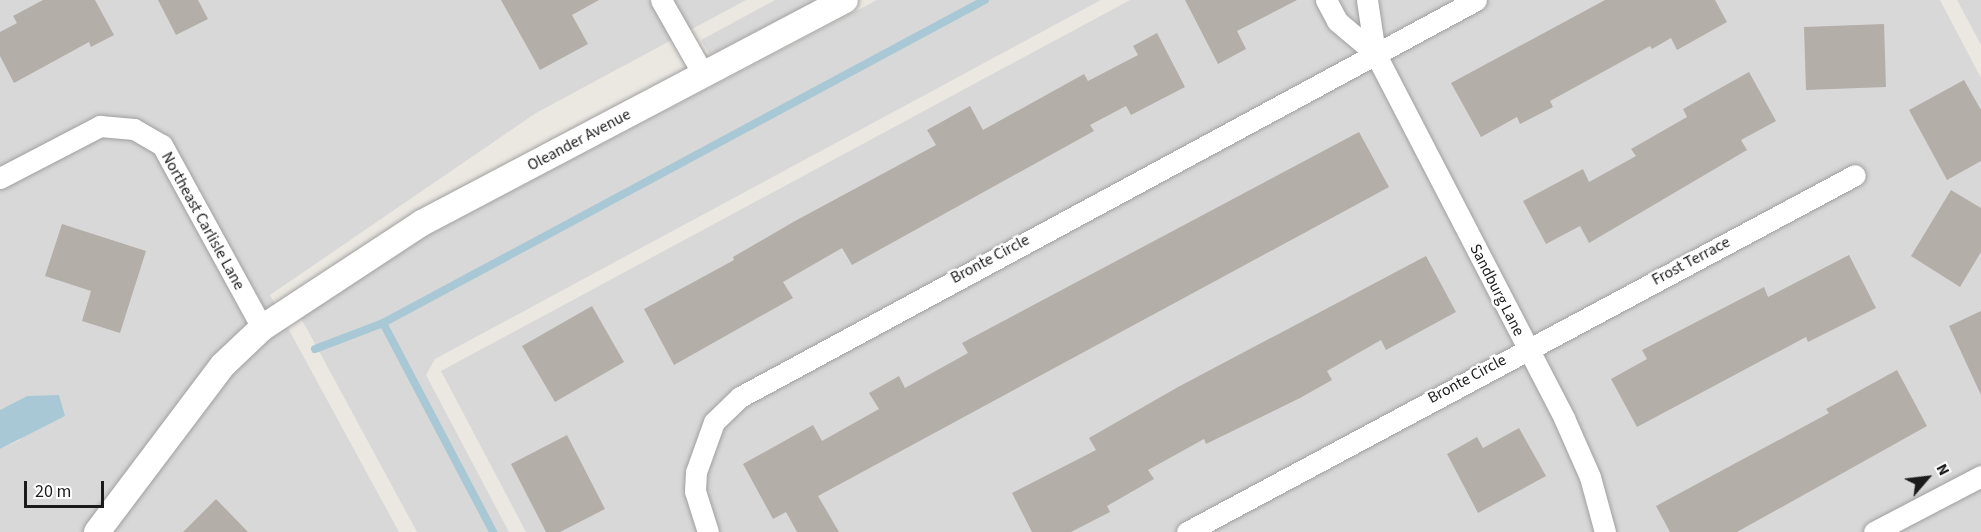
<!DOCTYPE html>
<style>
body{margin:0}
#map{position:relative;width:1981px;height:532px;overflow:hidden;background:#ebe8e2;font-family:"Source Sans 3",sans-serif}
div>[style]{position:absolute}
.residential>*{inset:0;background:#d9d8d8}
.water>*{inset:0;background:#a7c8d4}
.stream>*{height:8px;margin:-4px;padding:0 4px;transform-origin:4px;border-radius:4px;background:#a7c8d4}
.building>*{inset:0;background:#b4aea8}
.roads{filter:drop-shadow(0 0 2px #9f9f9f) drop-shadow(0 0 2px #9f9f9f)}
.minor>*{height:21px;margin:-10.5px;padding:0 10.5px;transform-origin:10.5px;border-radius:10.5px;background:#fff}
.tertiary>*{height:26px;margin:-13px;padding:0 13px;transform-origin:13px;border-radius:13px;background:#fff}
span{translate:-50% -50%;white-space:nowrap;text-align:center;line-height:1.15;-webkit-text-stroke:5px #fff;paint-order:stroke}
.street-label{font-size:16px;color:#1b1b1b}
.north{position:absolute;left:1897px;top:448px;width:60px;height:60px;-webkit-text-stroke:4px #fff;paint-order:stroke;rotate:62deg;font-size:16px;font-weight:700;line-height:24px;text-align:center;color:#1b1b1b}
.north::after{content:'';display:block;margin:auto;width:21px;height:27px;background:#1b1b1b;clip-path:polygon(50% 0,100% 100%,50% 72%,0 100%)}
.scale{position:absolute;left:24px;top:481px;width:80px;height:27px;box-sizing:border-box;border:3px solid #1b1b1b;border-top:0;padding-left:8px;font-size:18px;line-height:21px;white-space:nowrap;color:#1b1b1b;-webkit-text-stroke:4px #fff;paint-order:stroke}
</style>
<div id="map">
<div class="residential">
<i style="clip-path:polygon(0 0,746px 0,536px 113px,270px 295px,399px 532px,0 532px,0 449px,20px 440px,27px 396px,0 410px)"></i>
<i style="clip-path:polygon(775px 0,816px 0,710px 55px,701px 40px)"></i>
<i style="clip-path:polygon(877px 0,1101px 0,435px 359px,426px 375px,509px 532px,417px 532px,301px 318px,429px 235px)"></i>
<i style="clip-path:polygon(1130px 0,1940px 0,1981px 78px,1981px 532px,526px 532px,441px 371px)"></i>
<i style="clip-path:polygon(1957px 0,1981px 0,1981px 45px)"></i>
</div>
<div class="water">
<i style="clip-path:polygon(59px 395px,65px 416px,0 449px,0 410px,27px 396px)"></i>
</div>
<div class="stream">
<i style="left:383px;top:323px;width:236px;rotate:62.2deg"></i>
<i style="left:315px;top:349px;width:73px;rotate:-20.9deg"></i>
<i style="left:383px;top:323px;width:683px;rotate:-28.22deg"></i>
</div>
<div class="building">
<i style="clip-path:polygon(43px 0,95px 0,114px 35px,91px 47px,89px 42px,14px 83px,0 56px,0 32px,17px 23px,13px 16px)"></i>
<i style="clip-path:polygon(158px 0,198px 0,208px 19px,176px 35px)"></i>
<i style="clip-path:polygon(501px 0,599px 0,572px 15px,588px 44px,540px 70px)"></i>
<i style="clip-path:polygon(1185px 0,1297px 0,1237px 31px,1246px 49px,1218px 64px)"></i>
<i style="clip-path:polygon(1605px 0,1715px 0,1727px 22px,1677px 50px,1671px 38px,1652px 49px,1650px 46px,1550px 101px,1553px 107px,1520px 124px,1517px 117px,1481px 137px,1451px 83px)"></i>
<i style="clip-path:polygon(1884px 24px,1886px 87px,1806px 90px,1804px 27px)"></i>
<i style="clip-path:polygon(1157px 33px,1185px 87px,1131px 115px,1126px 106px,1090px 125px,1094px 131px,852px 265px,842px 248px,783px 282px,793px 298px,674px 365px,644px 309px,734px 260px,733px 257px,795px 221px,936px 145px,927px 130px,970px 106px,983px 130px,1084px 74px,1088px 81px,1138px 55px,1133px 46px)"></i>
<i style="clip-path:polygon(1749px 72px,1776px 121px,1741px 140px,1747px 150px,1589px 243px,1580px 226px,1546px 244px,1523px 201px,1583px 169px,1589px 182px,1636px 156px,1631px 149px,1687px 117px,1683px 109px)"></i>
<i style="clip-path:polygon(1964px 80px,1981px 110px,1981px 161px,1947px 180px,1909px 110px)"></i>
<i style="clip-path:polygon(1359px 132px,1389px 187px,818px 496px,839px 532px,797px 532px,786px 512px,773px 519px,743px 464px,813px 425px,822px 441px,879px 409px,869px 393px,899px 376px,905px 388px,968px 353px,962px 343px)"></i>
<i style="clip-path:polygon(1951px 190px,1981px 208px,1981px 252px,1960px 287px,1911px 256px)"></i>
<i style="clip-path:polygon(62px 224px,146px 251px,120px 333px,82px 321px,91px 291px,45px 276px)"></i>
<i style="clip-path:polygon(1849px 255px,1876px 308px,1808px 342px,1806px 337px,1637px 427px,1611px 379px,1647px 359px,1642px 350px,1764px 287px,1768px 297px)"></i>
<i style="clip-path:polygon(1426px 256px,1456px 312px,1386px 350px,1381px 340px,1327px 371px,1332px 380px,1300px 398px,1206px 444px,1204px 439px,1148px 470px,1154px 479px,1107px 506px,1110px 512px,1071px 532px,1032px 532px,1012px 493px,1096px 450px,1089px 438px,1178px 387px)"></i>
<i style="clip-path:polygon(592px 306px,624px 362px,555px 402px,522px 346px)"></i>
<i style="clip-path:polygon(1981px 311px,1981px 395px,1949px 326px)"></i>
<i style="clip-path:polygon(1897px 370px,1927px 426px,1737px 532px,1670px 532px,1656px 506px,1829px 413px,1826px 409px)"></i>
<i style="clip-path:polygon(1519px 428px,1546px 476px,1478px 513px,1447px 454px,1477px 437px,1483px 448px)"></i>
<i style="clip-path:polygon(567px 435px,605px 509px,560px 532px,546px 532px,511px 464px)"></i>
<i style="clip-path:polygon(216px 499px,248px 532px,183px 532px)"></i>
</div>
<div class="roads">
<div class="minor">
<i style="left:661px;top:0;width:85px;rotate:60.4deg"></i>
<i style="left:1326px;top:0;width:24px;rotate:62deg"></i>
<i style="left:1337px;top:21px;width:50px;rotate:40.1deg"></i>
<i style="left:1367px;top:0;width:54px;rotate:81.4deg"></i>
<i style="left:1375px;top:53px;width:411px;rotate:62.6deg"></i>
<i style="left:1564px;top:418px;width:64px;rotate:66.2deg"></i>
<i style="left:1590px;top:477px;width:57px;rotate:74.7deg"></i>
<i style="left:0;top:178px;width:113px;rotate:-27.5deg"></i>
<i style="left:100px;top:126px;width:34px;rotate:5deg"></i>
<i style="left:134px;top:129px;width:32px;rotate:30deg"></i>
<i style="left:162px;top:145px;width:209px;rotate:61.3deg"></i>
<i style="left:708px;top:532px;width:43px;rotate:-107.6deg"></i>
<i style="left:695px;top:491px;width:19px;rotate:-87deg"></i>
<i style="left:696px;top:472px;width:53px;rotate:-70.2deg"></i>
<i style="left:714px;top:422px;width:36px;rotate:-44deg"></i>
<i style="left:740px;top:397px;width:836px;rotate:-28.34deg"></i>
<i style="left:1187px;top:532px;width:757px;rotate:-28.12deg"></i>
<i style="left:1874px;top:532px;width:121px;rotate:-27.6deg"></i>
</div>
<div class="tertiary">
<i style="left:97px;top:532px;width:209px;rotate:-53deg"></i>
<i style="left:223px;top:365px;width:54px;rotate:-43.5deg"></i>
<i style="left:262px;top:328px;width:191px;rotate:-33.3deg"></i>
<i style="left:422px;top:223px;width:478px;rotate:-27.8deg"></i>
</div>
</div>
<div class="street-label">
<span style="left:579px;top:140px;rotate:-28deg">Oleander Avenue</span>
<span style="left:203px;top:221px;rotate:61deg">Northeast Carlisle Lane</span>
<span style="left:990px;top:259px;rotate:-28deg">Bronte Circle</span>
<span style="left:1691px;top:261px;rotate:-28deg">Frost Terrace</span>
<span style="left:1497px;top:290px;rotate:63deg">Sandburg Lane</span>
<span style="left:1467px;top:379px;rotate:-28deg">Bronte Circle</span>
</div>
<div class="north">N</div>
<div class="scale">20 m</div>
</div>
